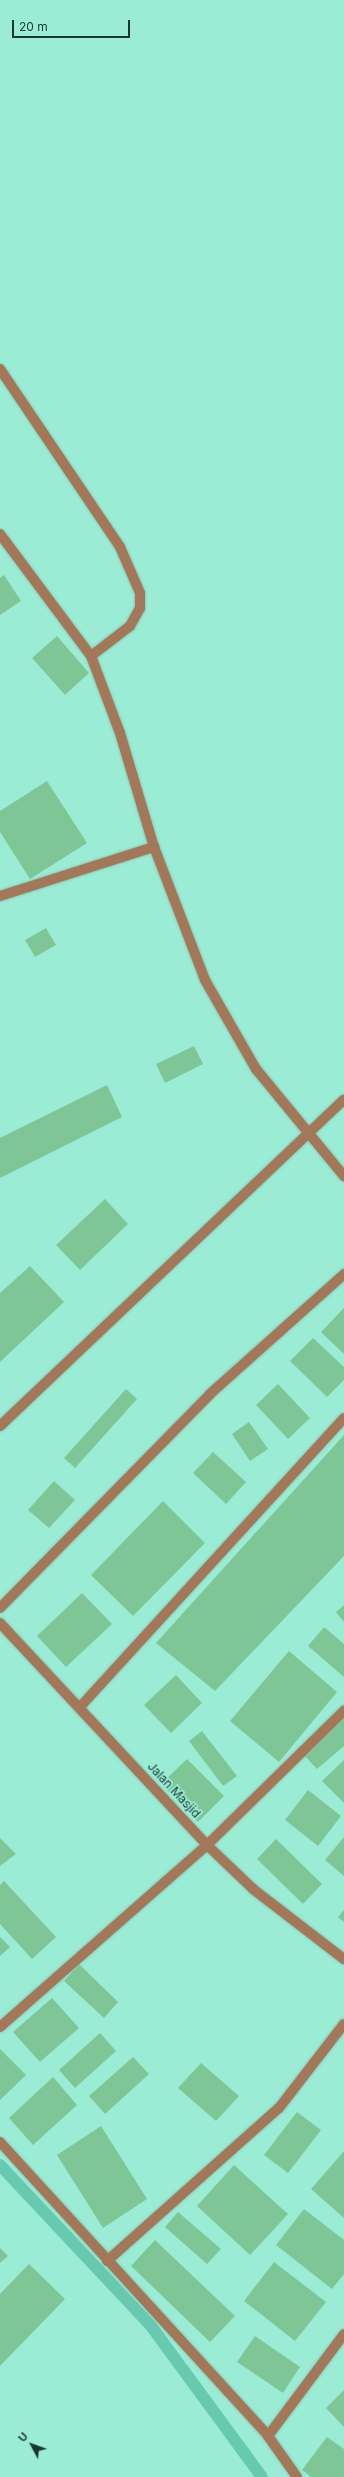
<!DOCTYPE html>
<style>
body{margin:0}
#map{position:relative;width:344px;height:2477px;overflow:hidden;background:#9becd5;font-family:Inter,sans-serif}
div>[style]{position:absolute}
.stream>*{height:12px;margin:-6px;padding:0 6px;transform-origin:6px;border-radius:6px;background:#67c9af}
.building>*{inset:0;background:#7ec696}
.roads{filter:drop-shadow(0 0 1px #81c8b4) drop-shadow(0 0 1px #81c8b4)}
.minor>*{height:10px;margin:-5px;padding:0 5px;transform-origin:5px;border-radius:5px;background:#a57759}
span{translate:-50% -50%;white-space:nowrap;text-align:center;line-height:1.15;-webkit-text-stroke:3.5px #9becd5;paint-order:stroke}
.street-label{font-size:12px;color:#173830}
.north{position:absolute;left:12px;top:2425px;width:40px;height:40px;-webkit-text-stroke:3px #9becd5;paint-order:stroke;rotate:311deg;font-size:11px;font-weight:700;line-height:16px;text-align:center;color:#173830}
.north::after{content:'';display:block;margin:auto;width:14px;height:18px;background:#173830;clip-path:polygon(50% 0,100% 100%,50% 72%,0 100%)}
.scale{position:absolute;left:12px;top:20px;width:118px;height:18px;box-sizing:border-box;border:2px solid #173830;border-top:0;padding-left:5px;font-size:12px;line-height:14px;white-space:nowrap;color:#173830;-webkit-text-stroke:3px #9becd5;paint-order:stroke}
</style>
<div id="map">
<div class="stream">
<i style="left:0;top:2165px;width:221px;rotate:46.8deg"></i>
<i style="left:151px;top:2326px;width:187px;rotate:53.7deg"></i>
</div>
<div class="building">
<i style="clip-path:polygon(4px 575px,21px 601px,0 615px,0 578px)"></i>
<i style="clip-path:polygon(57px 636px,89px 673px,65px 695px,32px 658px)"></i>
<i style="clip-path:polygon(47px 781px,87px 843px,30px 879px,0 832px,0 811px)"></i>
<i style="clip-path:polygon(46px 928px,56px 945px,35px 957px,25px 940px)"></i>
<i style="clip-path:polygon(194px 1046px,203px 1064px,165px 1083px,156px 1064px)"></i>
<i style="clip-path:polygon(107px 1085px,122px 1117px,0 1178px,0 1138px)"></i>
<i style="clip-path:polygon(105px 1199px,128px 1224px,80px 1270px,56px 1245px)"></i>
<i style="clip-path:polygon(30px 1266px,64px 1302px,0 1362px,0 1293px)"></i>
<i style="clip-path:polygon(344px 1308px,344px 1354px,321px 1332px)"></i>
<i style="clip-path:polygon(313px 1338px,344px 1367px,344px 1380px,327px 1397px,290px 1361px)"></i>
<i style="clip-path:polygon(278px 1384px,310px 1418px,288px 1439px,256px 1405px)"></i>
<i style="clip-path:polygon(126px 1389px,137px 1399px,75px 1468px,64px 1458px)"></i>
<i style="clip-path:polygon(249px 1422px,268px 1449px,250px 1461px,232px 1434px)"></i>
<i style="clip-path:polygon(344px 1435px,344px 1556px,215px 1691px,156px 1643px)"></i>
<i style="clip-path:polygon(213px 1452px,246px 1482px,226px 1504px,193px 1473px)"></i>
<i style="clip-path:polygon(54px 1481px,75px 1500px,49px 1528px,28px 1510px)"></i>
<i style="clip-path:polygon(163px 1501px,205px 1543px,133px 1616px,91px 1575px)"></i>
<i style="clip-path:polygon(82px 1593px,112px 1624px,66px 1667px,37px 1636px)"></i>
<i style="clip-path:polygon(344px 1605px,344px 1622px,336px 1612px)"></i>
<i style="clip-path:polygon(324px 1627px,344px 1644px,344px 1677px,308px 1646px)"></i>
<i style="clip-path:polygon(289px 1651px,337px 1692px,279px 1762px,230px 1721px)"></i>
<i style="clip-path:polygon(176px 1675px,202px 1703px,171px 1733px,144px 1705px)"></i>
<i style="clip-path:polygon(344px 1718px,344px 1746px,317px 1769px,303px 1754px)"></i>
<i style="clip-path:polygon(202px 1731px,237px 1776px,223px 1786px,189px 1741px)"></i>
<i style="clip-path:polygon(187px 1759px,224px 1796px,198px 1822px,161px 1784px)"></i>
<i style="clip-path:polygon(344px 1760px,344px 1803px,322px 1781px)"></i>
<i style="clip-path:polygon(308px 1790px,341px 1816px,318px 1846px,285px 1820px)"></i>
<i style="clip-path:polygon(344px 1837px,344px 1876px,325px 1860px)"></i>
<i style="clip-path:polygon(0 1838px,16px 1854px,0 1866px)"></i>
<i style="clip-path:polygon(276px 1839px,322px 1884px,303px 1904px,257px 1859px)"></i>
<i style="clip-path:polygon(4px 1881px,56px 1937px,32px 1959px,0 1924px,0 1885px)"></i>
<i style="clip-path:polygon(344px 1910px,344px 1922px,338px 1917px)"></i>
<i style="clip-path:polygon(0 1937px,10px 1947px,0 1956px)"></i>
<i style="clip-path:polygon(79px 1964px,118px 2002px,104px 2018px,64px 1981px)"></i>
<i style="clip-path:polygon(52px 1998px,79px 2028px,40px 2062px,13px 2032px)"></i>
<i style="clip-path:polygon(100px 2033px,116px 2051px,75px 2088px,59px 2070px)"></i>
<i style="clip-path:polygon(0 2049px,26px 2075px,0 2100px)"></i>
<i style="clip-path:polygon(133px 2057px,149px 2074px,105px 2114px,89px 2096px)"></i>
<i style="clip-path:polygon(201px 2063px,239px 2096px,216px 2121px,178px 2088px)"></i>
<i style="clip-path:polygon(53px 2077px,77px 2105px,33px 2145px,9px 2118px)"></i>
<i style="clip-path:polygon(297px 2112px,321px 2130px,288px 2173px,264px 2155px)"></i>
<i style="clip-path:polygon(101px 2126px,147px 2199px,103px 2228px,57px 2155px)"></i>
<i style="clip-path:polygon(344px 2151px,344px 2218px,311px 2189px)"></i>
<i style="clip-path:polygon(234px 2165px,288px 2214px,250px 2255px,197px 2206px)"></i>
<i style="clip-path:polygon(304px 2209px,344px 2240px,344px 2274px,332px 2289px,276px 2245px)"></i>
<i style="clip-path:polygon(178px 2212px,221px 2249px,207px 2264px,165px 2227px)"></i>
<i style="clip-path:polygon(155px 2240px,235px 2316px,210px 2342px,131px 2266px)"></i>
<i style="clip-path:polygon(0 2248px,8px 2256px,0 2263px)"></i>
<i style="clip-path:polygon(274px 2262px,326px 2302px,295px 2341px,244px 2301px)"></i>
<i style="clip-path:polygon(29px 2264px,65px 2299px,0 2366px,0 2294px)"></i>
<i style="clip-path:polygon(255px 2336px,300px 2367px,283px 2393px,237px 2362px)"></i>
<i style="clip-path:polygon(344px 2390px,344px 2427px,326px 2408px)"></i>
<i style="clip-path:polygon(327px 2437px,344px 2449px,344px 2477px,311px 2477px,302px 2470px)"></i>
</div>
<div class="roads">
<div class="minor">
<i style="left:0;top:369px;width:215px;rotate:56deg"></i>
<i style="left:120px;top:547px;width:50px;rotate:66.5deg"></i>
<i style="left:140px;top:593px;width:15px;rotate:90deg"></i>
<i style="left:140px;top:608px;width:21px;rotate:119deg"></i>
<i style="left:130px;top:626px;width:49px;rotate:142.4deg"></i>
<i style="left:91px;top:656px;width:82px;rotate:69.4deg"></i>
<i style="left:120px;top:733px;width:119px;rotate:73.4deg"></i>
<i style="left:154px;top:847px;width:142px;rotate:69deg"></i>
<i style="left:205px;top:980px;width:103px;rotate:60.2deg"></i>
<i style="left:256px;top:1069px;width:139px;rotate:50.6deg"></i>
<i style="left:0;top:534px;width:152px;rotate:53.3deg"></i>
<i style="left:0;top:896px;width:162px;rotate:-17.7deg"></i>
<i style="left:0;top:1426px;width:474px;rotate:-43.5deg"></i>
<i style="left:0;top:1608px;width:300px;rotate:-45.5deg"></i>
<i style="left:210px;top:1394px;width:180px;rotate:-41.8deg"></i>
<i style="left:0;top:1623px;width:304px;rotate:47deg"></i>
<i style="left:207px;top:1845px;width:64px;rotate:43.7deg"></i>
<i style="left:253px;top:1889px;width:115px;rotate:37.6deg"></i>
<i style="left:80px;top:1707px;width:391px;rotate:-47.6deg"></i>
<i style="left:0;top:2027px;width:276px;rotate:-41.3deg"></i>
<i style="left:207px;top:1845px;width:192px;rotate:-44.4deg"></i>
<i style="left:0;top:2142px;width:398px;rotate:47.6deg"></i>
<i style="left:268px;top:2436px;width:50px;rotate:54.7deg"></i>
<i style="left:107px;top:2261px;width:230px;rotate:-41.7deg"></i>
<i style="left:279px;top:2108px;width:106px;rotate:-52.3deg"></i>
<i style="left:268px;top:2436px;width:127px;rotate:-53.3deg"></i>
</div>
</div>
<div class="street-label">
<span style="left:174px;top:1790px;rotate:47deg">Jalan Masjid</span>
</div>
<div class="north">U</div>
<div class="scale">20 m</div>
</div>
